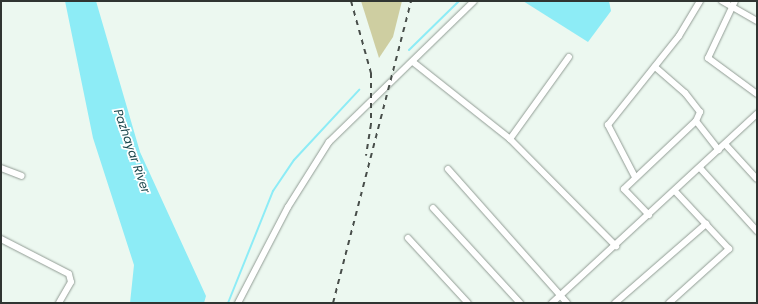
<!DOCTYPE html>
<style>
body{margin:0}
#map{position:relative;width:758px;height:304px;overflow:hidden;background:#ecf8f0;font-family:Poppins,sans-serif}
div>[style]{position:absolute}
.green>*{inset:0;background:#cecea1}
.water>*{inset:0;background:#8decf6}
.stream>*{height:2px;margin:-1px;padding:0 1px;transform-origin:1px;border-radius:1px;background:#8decf6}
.roads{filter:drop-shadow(0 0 1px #919c94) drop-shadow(0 0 1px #919c94)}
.street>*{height:6px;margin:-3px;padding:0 3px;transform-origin:3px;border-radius:3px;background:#fff}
.rail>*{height:2px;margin-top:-1px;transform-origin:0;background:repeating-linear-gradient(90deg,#484e4a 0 5px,transparent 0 10px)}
span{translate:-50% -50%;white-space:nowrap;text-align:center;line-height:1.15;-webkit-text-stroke:3.5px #fff;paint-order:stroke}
.water-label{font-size:12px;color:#1e4a4f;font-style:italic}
.frame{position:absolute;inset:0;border:2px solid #303532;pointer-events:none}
</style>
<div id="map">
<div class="green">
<i style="clip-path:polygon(361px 1px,402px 1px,393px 37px,379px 58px)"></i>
</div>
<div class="water">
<i style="clip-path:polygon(65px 1px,96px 1px,140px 152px,206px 296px,204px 303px,130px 303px,134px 265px,93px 138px)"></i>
<i style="clip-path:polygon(523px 1px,609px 1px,611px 11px,588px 42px)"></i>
</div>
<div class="stream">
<i style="left:409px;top:50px;width:70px;rotate:-44.4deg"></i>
<i style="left:228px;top:303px;width:121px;rotate:-68.1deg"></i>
<i style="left:273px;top:191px;width:37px;rotate:-56deg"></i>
<i style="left:294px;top:160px;width:96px;rotate:-47.1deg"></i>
</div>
<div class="roads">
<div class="street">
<i style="left:722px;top:1px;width:40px;rotate:29.7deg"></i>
<i style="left:735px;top:1px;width:63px;rotate:115.3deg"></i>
<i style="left:708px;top:58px;width:61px;rotate:36.3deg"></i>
<i style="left:413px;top:62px;width:124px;rotate:38.4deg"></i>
<i style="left:510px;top:139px;width:151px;rotate:45.3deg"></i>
<i style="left:696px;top:121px;width:37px;rotate:52deg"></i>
<i style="left:510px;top:139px;width:101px;rotate:-54.3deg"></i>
<i style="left:725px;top:144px;width:47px;rotate:47.6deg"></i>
<i style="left:1px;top:168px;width:22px;rotate:21deg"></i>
<i style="left:700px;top:168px;width:85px;rotate:47.9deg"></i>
<i style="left:448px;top:169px;width:179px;rotate:48.4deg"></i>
<i style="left:635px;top:177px;width:59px;rotate:-117.4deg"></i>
<i style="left:608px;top:125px;width:114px;rotate:-51.4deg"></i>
<i style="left:679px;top:36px;width:41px;rotate:-59deg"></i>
<i style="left:433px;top:208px;width:129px;rotate:47.5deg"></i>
<i style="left:649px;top:215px;width:36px;rotate:-134deg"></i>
<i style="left:624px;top:189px;width:99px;rotate:-43.4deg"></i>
<i style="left:696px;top:121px;width:10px;rotate:-66deg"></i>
<i style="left:700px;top:112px;width:24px;rotate:-128deg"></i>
<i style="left:685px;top:93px;width:40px;rotate:-139deg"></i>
<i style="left:408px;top:238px;width:88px;rotate:47.3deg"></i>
<i style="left:1px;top:239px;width:76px;rotate:27.2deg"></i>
<i style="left:69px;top:274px;width:8px;rotate:76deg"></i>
<i style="left:71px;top:282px;width:24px;rotate:120deg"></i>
<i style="left:238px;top:303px;width:108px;rotate:-62.5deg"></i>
<i style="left:288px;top:207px;width:77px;rotate:-57.8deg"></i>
<i style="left:329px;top:142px;width:202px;rotate:-44.2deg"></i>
<i style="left:552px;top:303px;width:279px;rotate:-42.7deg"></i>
<i style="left:615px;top:303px;width:121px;rotate:-41deg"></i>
<i style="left:669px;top:303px;width:81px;rotate:-42deg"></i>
<i style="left:729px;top:249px;width:79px;rotate:-133deg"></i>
</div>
</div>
<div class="rail">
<i style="left:351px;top:1px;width:75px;rotate:74.5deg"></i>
<i style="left:371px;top:73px;width:51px;rotate:90deg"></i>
<i style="left:371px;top:124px;width:32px;rotate:99deg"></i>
<i style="left:333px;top:303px;width:312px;rotate:-75.5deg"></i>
</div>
<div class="water-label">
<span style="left:132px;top:151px;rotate:71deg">Pazhayar River</span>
</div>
<div class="frame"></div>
</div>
